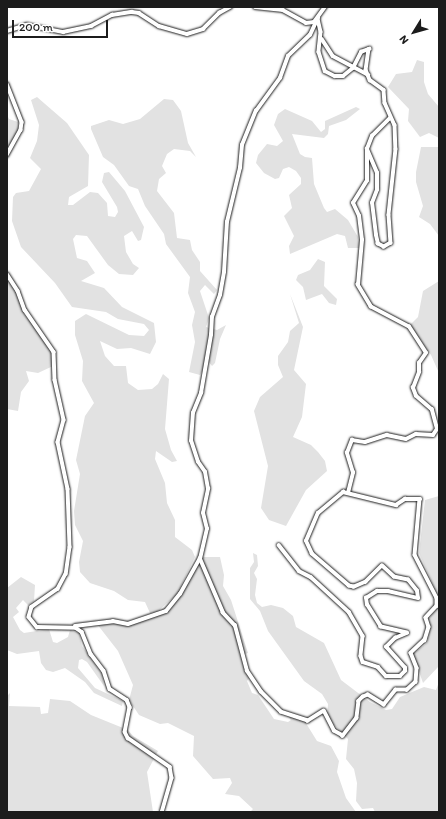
<!DOCTYPE html>
<style>
body{margin:0}
#map{position:relative;width:446px;height:819px;overflow:hidden;background:#fff;font-family:Itim,sans-serif}
div>[style]{position:absolute}
.green>*{inset:0;background:#e2e2e2}
.roads{filter:drop-shadow(0 0 1px #1c1c1c) drop-shadow(0 0 1px #1c1c1c)}
.minor>*{height:3.5px;margin:-1.75px;padding:0 1.75px;transform-origin:1.75px;border-radius:1.75px;background:#fff}
span{translate:-50% -50%;white-space:nowrap;text-align:center;line-height:1.15;-webkit-text-stroke:3.5px #fff;paint-order:stroke}
.frame{position:absolute;inset:0;border:8px solid #1c1c1c;pointer-events:none}
.north{position:absolute;left:394px;top:12px;width:40px;height:40px;-webkit-text-stroke:3px #fff;paint-order:stroke;rotate:233deg;font-size:11px;font-weight:700;line-height:16px;text-align:center;color:#1c1c1c}
.north::after{content:'';display:block;margin:auto;width:14px;height:18px;background:#1c1c1c;clip-path:polygon(50% 0,100% 100%,50% 72%,0 100%)}
.scale{position:absolute;left:12px;top:20px;width:96px;height:18px;box-sizing:border-box;border:2px solid #1c1c1c;border-top:0;padding-left:5px;font-size:12px;line-height:14px;white-space:nowrap;color:#1c1c1c;-webkit-text-stroke:3px #fff;paint-order:stroke}
</style>
<div id="map">
<div class="green">
<i style="clip-path:polygon(417px 60px,424px 62px,424px 82px,428px 94px,439px 107px,439px 138px,429px 133px,420px 137px,408px 121px,409px 109px,388px 87px,396px 74px,412px 72px)"></i>
<i style="clip-path:polygon(37px 97px,67px 123px,89px 155px,88px 186px,69px 197px,68px 205px,73px 205px,90px 192px,98px 193px,107px 203px,108px 216px,115px 217px,118px 212px,117px 207px,102px 182px,104px 173px,109px 172px,125px 191px,144px 227px,141px 240px,138px 241px,132px 231px,124px 236px,126px 252px,133px 264px,139px 268px,133px 275px,119px 274px,108px 265px,87px 236px,76px 235px,73px 239px,77px 258px,87px 261px,95px 273px,81px 281px,104px 288px,122px 307px,154px 323px,156px 342px,150px 354px,131px 348px,117px 349px,100px 341px,105px 356px,114px 366px,126px 366px,128px 383px,138px 390px,152px 389px,158px 384px,163px 374px,169px 379px,165px 429px,171px 450px,177px 461px,172px 462px,156px 451px,155px 459px,165px 483px,167px 503px,175px 520px,175px 537px,192px 550px,195px 557px,177px 594px,157px 612px,150px 613px,145px 602px,128px 600px,114px 591px,90px 583px,80px 572px,79px 562px,83px 541px,75px 525px,74px 511px,80px 474px,76px 460px,85px 416px,94px 403px,82px 381px,83px 361px,75px 335px,75px 321px,86px 314px,129px 335px,144px 336px,149px 330px,144px 324px,118px 319px,106px 312px,72px 307px,55px 283px,21px 247px,12px 221px,13px 197px,16px 193px,29px 191px,41px 169px,30px 158px,37px 141px,39px 125px,31px 100px)"></i>
<i style="clip-path:polygon(164px 99px,173px 100px,181px 111px,188px 143px,196px 157px,190px 151px,174px 149px,167px 154px,162px 166px,166px 173px,159px 179px,157px 191px,174px 213px,177px 238px,190px 240px,192px 250px,200px 262px,200px 271px,217px 290px,214px 294px,205px 285px,200px 291px,209px 318px,206px 327px,217px 330px,226px 325px,220px 339px,215px 363px,212px 366px,208px 361px,200px 375px,189px 372px,195px 342px,192px 325px,195px 312px,188px 293px,190px 277px,166px 244px,164px 234px,145px 206px,138px 189px,129px 186px,114px 165px,103px 157px,91px 129px,91px 126px,109px 120px,123px 124px,140px 119px)"></i>
<i style="clip-path:polygon(356px 107px,360px 109px,346px 120px,329px 126px,328px 134px,324px 138px,292px 134px,300px 154px,305px 157px,312px 158px,314px 184px,324px 208px,327px 212px,335px 209px,348px 220px,358px 237px,360px 248px,348px 248px,345px 236px,337px 234px,290px 254px,289px 246px,294px 236px,284px 216px,292px 208px,289px 195px,301px 184px,301px 178px,296px 171px,289px 167px,283px 169px,279px 178px,275px 179px,264px 173px,256px 163px,258px 155px,267px 144px,277px 146px,283px 141px,274px 125px,278px 114px,285px 109px,312px 121px,321px 132px,325px 129px,325px 121px)"></i>
<i style="clip-path:polygon(7px 115px,9px 119px,18px 122px,18px 131px,7px 148px)"></i>
<i style="clip-path:polygon(421px 147px,439px 147px,439px 236px,430px 224px,419px 217px,423px 206px,416px 182px,416px 172px)"></i>
<i style="clip-path:polygon(318px 259px,325px 262px,324px 286px,337px 299px,336px 305px,329px 303px,322px 294px,306px 300px,303px 287px,296px 280px,298px 275px,310px 270px)"></i>
<i style="clip-path:polygon(7px 278px,20px 299px,24px 314px,46px 342px,51px 353px,53px 366px,38px 373px,26px 371px,29px 381px,21px 392px,18px 411px,7px 409px)"></i>
<i style="clip-path:polygon(439px 281px,439px 373px,431px 355px,410px 325px,418px 317px,423px 291px)"></i>
<i style="clip-path:polygon(290px 294px,303px 327px,294px 370px,306px 384px,302px 417px,293px 437px,311px 445px,318px 452px,325px 461px,327px 471px,306px 490px,286px 526px,269px 520px,261px 508px,268px 466px,254px 411px,260px 397px,283px 377px,278px 365px,278px 356px,288px 342px,290px 331px,299px 323px)"></i>
<i style="clip-path:polygon(439px 496px,439px 598px,419px 553px,425px 500px)"></i>
<i style="clip-path:polygon(253px 553px,257px 555px,258px 566px,254px 573px,257px 579px,255px 595px,257px 603px,262px 607px,271px 605px,283px 608px,293px 616px,296px 627px,324px 643px,341px 680px,370px 702px,386px 710px,392px 709px,400px 697px,424px 687px,436px 690px,439px 682px,439px 812px,375px 812px,373px 808px,362px 809px,356px 801px,357px 783px,354px 769px,346px 759px,348px 739px,327px 718px,328px 704px,322px 694px,304px 681px,268px 631px,260px 611px,250px 599px,250px 568px,254px 562px)"></i>
<i style="clip-path:polygon(201px 557px,220px 557px,224px 575px,223px 586px,231px 600px,248px 653px,242px 655px,250px 677px,247px 681px,252px 693px,258px 695px,274px 719px,288px 722px,291px 720px,286px 714px,304px 720px,317px 741px,331px 746px,339px 761px,337px 772px,346px 798px,356px 812px,250px 812px,253px 809px,239px 796px,225px 794px,232px 783px,230px 778px,213px 779px,193px 756px,194px 736px,168px 723px,160px 724px,139px 715px,129px 700px,133px 685px,118px 651px,97px 624px,113px 621px,128px 624px,165px 611px)"></i>
<i style="clip-path:polygon(21px 577px,35px 585px,34px 601px,28px 605px,23px 600px,16px 608px,19px 612px,13px 617px,20px 630px,24px 633px,49px 629px,53px 642px,57px 643px,68px 637px,70px 630px,79px 633px,82px 646px,102px 674px,104px 686px,87px 662px,82px 659px,79px 660px,78px 668px,95px 688px,123px 701px,122px 706px,94px 693px,85px 682px,65px 668px,53px 672px,46px 670px,41px 663px,39px 651px,17px 654px,7px 650px,7px 588px)"></i>
<i style="clip-path:polygon(439px 606px,439px 666px,423px 683px,413px 654px,427px 643px,430px 630px,428px 620px)"></i>
<i style="clip-path:polygon(10px 693px,9px 706px,40px 707px,41px 714px,48px 713px,50px 699px,70px 701px,91px 715px,128px 730px,133px 736px,158px 751px,147px 772px,153px 812px,7px 812px,7px 696px)"></i>
</div>
<div class="roads">
<div class="minor">
<i style="left:255px;top:7px;width:28px;rotate:6deg"></i>
<i style="left:283px;top:10px;width:26px;rotate:29deg"></i>
<i style="left:306px;top:23px;width:8px;rotate:-7deg"></i>
<i style="left:314px;top:22px;width:19px;rotate:-54deg"></i>
<i style="left:318px;top:19px;width:13px;rotate:77deg"></i>
<i style="left:321px;top:32px;width:20px;rotate:96deg"></i>
<i style="left:319px;top:52px;width:20px;rotate:72deg"></i>
<i style="left:325px;top:71px;width:11px;rotate:27deg"></i>
<i style="left:335px;top:76px;width:8px"></i>
<i style="left:343px;top:76px;width:13px;rotate:-39deg"></i>
<i style="left:353px;top:68px;width:18px;rotate:-63deg"></i>
<i style="left:361px;top:52px;width:9px;rotate:-21deg"></i>
<i style="left:369px;top:49px;width:21px;rotate:98deg"></i>
<i style="left:366px;top:70px;width:11px;rotate:68deg"></i>
<i style="left:370px;top:80px;width:17px;rotate:36deg"></i>
<i style="left:384px;top:90px;width:13px;rotate:86deg"></i>
<i style="left:385px;top:103px;width:24px;rotate:66deg"></i>
<i style="left:395px;top:125px;width:24px;rotate:88deg"></i>
<i style="left:396px;top:149px;width:66px;rotate:96.1deg"></i>
<i style="left:389px;top:215px;width:28px;rotate:86deg"></i>
<i style="left:391px;top:243px;width:8px;rotate:150deg"></i>
<i style="left:384px;top:247px;width:7px;rotate:-153deg"></i>
<i style="left:378px;top:244px;width:9px;rotate:-103deg"></i>
<i style="left:376px;top:235px;width:32px;rotate:-97deg"></i>
<i style="left:372px;top:203px;width:14px;rotate:-69deg"></i>
<i style="left:377px;top:190px;width:17px;rotate:-90deg"></i>
<i style="left:377px;top:173px;width:26px;rotate:-113deg"></i>
<i style="left:367px;top:149px;width:14px;rotate:-69deg"></i>
<i style="left:372px;top:136px;width:25px;rotate:-45deg"></i>
<i style="left:7px;top:31px;width:21px;rotate:-17deg"></i>
<i style="left:27px;top:25px;width:37px;rotate:11deg"></i>
<i style="left:63px;top:32px;width:29px;rotate:-12deg"></i>
<i style="left:91px;top:26px;width:24px;rotate:-28deg"></i>
<i style="left:112px;top:15px;width:20px;rotate:-9deg"></i>
<i style="left:132px;top:12px;width:7px;rotate:8deg"></i>
<i style="left:139px;top:13px;width:24px;rotate:33deg"></i>
<i style="left:159px;top:26px;width:29px;rotate:16deg"></i>
<i style="left:187px;top:34px;width:17px;rotate:-17deg"></i>
<i style="left:203px;top:29px;width:23px;rotate:-45deg"></i>
<i style="left:219px;top:13px;width:13px;rotate:-29deg"></i>
<i style="left:322px;top:39px;width:20px;rotate:57deg"></i>
<i style="left:333px;top:56px;width:40px;rotate:28deg"></i>
<i style="left:7px;top:84px;width:41px;rotate:68.5deg"></i>
<i style="left:22px;top:122px;width:8px;rotate:97deg"></i>
<i style="left:21px;top:130px;width:29px;rotate:119deg"></i>
<i style="left:7px;top:274px;width:20px;rotate:57deg"></i>
<i style="left:18px;top:291px;width:20px;rotate:70deg"></i>
<i style="left:25px;top:310px;width:51px;rotate:55.4deg"></i>
<i style="left:54px;top:352px;width:28px;rotate:88deg"></i>
<i style="left:55px;top:380px;width:41px;rotate:77.3deg"></i>
<i style="left:64px;top:420px;width:23px;rotate:105deg"></i>
<i style="left:58px;top:442px;width:48px;rotate:78deg"></i>
<i style="left:68px;top:489px;width:58px;rotate:88deg"></i>
<i style="left:70px;top:547px;width:27px;rotate:98deg"></i>
<i style="left:66px;top:574px;width:17px;rotate:118deg"></i>
<i style="left:58px;top:589px;width:32px;rotate:145deg"></i>
<i style="left:32px;top:607px;width:10px;rotate:107deg"></i>
<i style="left:29px;top:617px;width:13px;rotate:51deg"></i>
<i style="left:37px;top:627px;width:39px;rotate:1deg"></i>
<i style="left:76px;top:628px;width:7px;rotate:34deg"></i>
<i style="left:82px;top:632px;width:24px;rotate:68deg"></i>
<i style="left:91px;top:654px;width:21px;rotate:53deg"></i>
<i style="left:104px;top:671px;width:19px;rotate:72deg"></i>
<i style="left:110px;top:689px;width:20px;rotate:33deg"></i>
<i style="left:127px;top:700px;width:8px;rotate:67deg"></i>
<i style="left:130px;top:707px;width:25px;rotate:101deg"></i>
<i style="left:125px;top:732px;width:7px;rotate:63deg"></i>
<i style="left:128px;top:738px;width:51px;rotate:34.6deg"></i>
<i style="left:170px;top:767px;width:11px;rotate:80deg"></i>
<i style="left:172px;top:778px;width:35px;rotate:106deg"></i>
<i style="left:348px;top:493px;width:21px;rotate:-76deg"></i>
<i style="left:353px;top:473px;width:21px;rotate:-107deg"></i>
<i style="left:347px;top:453px;width:14px;rotate:-69deg"></i>
<i style="left:352px;top:440px;width:13px;rotate:9deg"></i>
<i style="left:365px;top:442px;width:23px;rotate:-18deg"></i>
<i style="left:387px;top:435px;width:19px;rotate:12deg"></i>
<i style="left:406px;top:439px;width:11px;rotate:-27deg"></i>
<i style="left:416px;top:434px;width:17px;rotate:3deg"></i>
<i style="left:433px;top:435px;width:7px;rotate:-56deg"></i>
<i style="left:437px;top:429px;width:20px;rotate:-105deg"></i>
<i style="left:432px;top:410px;width:21px;rotate:-139deg"></i>
<i style="left:416px;top:396px;width:9px;rotate:-111deg"></i>
<i style="left:413px;top:388px;width:17px;rotate:-69deg"></i>
<i style="left:419px;top:372px;width:9px;rotate:-90deg"></i>
<i style="left:419px;top:363px;width:12px;rotate:-55deg"></i>
<i style="left:426px;top:353px;width:31px;rotate:-123deg"></i>
<i style="left:409px;top:327px;width:43px;rotate:-152.2deg"></i>
<i style="left:371px;top:307px;width:26px;rotate:-121deg"></i>
<i style="left:358px;top:285px;width:45px;rotate:-84.9deg"></i>
<i style="left:362px;top:240px;width:24px;rotate:-97deg"></i>
<i style="left:359px;top:216px;width:14px;rotate:-115deg"></i>
<i style="left:353px;top:203px;width:26px;rotate:-58deg"></i>
<i style="left:367px;top:181px;width:32px;rotate:-90deg"></i>
<i style="left:279px;top:545px;width:33px;rotate:52deg"></i>
<i style="left:299px;top:571px;width:13px;rotate:27deg"></i>
<i style="left:311px;top:577px;width:52px;rotate:42.6deg"></i>
<i style="left:349px;top:612px;width:28px;rotate:60deg"></i>
<i style="left:363px;top:636px;width:20px;rotate:96deg"></i>
<i style="left:361px;top:656px;width:6px;rotate:72deg"></i>
<i style="left:363px;top:662px;width:16px;rotate:18deg"></i>
<i style="left:378px;top:667px;width:12px;rotate:48deg"></i>
<i style="left:386px;top:676px;width:14px"></i>
<i style="left:400px;top:676px;width:7px;rotate:-45deg"></i>
<i style="left:405px;top:671px;width:3px;rotate:-90deg"></i>
<i style="left:405px;top:668px;width:28px;rotate:-132deg"></i>
<i style="left:386px;top:647px;width:13px;rotate:-45deg"></i>
<i style="left:395px;top:638px;width:13px;rotate:-23deg"></i>
<i style="left:407px;top:633px;width:27px;rotate:-167deg"></i>
<i style="left:381px;top:627px;width:26px;rotate:-122deg"></i>
<i style="left:367px;top:605px;width:7px;rotate:-98deg"></i>
<i style="left:366px;top:598px;width:13px;rotate:-32deg"></i>
<i style="left:377px;top:591px;width:11px"></i>
<i style="left:388px;top:591px;width:31px;rotate:13deg"></i>
<i style="left:418px;top:598px;width:7px;rotate:-98deg"></i>
<i style="left:417px;top:591px;width:14px;rotate:-129deg"></i>
<i style="left:408px;top:580px;width:14px;rotate:-168deg"></i>
<i style="left:394px;top:577px;width:16px;rotate:-137deg"></i>
<i style="left:382px;top:566px;width:23px;rotate:135deg"></i>
<i style="left:366px;top:582px;width:13px;rotate:157deg"></i>
<i style="left:354px;top:587px;width:5px;rotate:-169deg"></i>
<i style="left:349px;top:586px;width:49px;rotate:-139.1deg"></i>
<i style="left:312px;top:554px;width:14px;rotate:-115deg"></i>
<i style="left:306px;top:541px;width:30px;rotate:-67deg"></i>
<i style="left:318px;top:513px;width:33px;rotate:-40deg"></i>
<i style="left:343px;top:492px;width:55px;rotate:13.8deg"></i>
<i style="left:396px;top:505px;width:11px;rotate:-34deg"></i>
<i style="left:405px;top:499px;width:15px"></i>
<i style="left:420px;top:499px;width:56px;rotate:95.1deg"></i>
<i style="left:415px;top:555px;width:48px;rotate:62.9deg"></i>
<i style="left:437px;top:598px;width:8px;rotate:90deg"></i>
<i style="left:437px;top:606px;width:16px;rotate:133deg"></i>
<i style="left:426px;top:618px;width:9px;rotate:72deg"></i>
<i style="left:429px;top:627px;width:14px;rotate:107deg"></i>
<i style="left:425px;top:640px;width:19px;rotate:137deg"></i>
<i style="left:411px;top:653px;width:16px;rotate:68deg"></i>
<i style="left:417px;top:668px;width:14px;rotate:94deg"></i>
<i style="left:416px;top:682px;width:12px;rotate:138deg"></i>
<i style="left:407px;top:690px;width:11px;rotate:180deg"></i>
<i style="left:396px;top:690px;width:19px;rotate:129deg"></i>
<i style="left:384px;top:705px;width:19px;rotate:-148deg"></i>
<i style="left:368px;top:695px;width:5px;rotate:158deg"></i>
<i style="left:363px;top:697px;width:6px;rotate:135deg"></i>
<i style="left:359px;top:701px;width:17px;rotate:97deg"></i>
<i style="left:357px;top:718px;width:23px;rotate:128deg"></i>
<i style="left:343px;top:736px;width:10px;rotate:-151deg"></i>
<i style="left:334px;top:731px;width:22px;rotate:-117deg"></i>
<i style="left:324px;top:711px;width:19px;rotate:148deg"></i>
<i style="left:308px;top:721px;width:28px;rotate:-162deg"></i>
<i style="left:281px;top:712px;width:28px;rotate:-135deg"></i>
<i style="left:261px;top:692px;width:25px;rotate:-124deg"></i>
<i style="left:247px;top:671px;width:47px;rotate:-104.9deg"></i>
<i style="left:235px;top:626px;width:18px;rotate:-133deg"></i>
<i style="left:223px;top:613px;width:59px;rotate:-113.1deg"></i>
<i style="left:200px;top:559px;width:31px;rotate:-77deg"></i>
<i style="left:207px;top:529px;width:16px;rotate:-104deg"></i>
<i style="left:203px;top:513px;width:25px;rotate:-78deg"></i>
<i style="left:208px;top:489px;width:17px;rotate:-100deg"></i>
<i style="left:205px;top:472px;width:12px;rotate:-125deg"></i>
<i style="left:198px;top:462px;width:22px;rotate:-108deg"></i>
<i style="left:191px;top:441px;width:28px;rotate:-86deg"></i>
<i style="left:193px;top:413px;width:22px;rotate:-68deg"></i>
<i style="left:201px;top:393px;width:59px;rotate:-80.2deg"></i>
<i style="left:211px;top:335px;width:18px;rotate:-87deg"></i>
<i style="left:212px;top:317px;width:23px;rotate:-70deg"></i>
<i style="left:220px;top:295px;width:23px;rotate:-80deg"></i>
<i style="left:224px;top:272px;width:50px;rotate:-86.6deg"></i>
<i style="left:227px;top:222px;width:56px;rotate:-76.5deg"></i>
<i style="left:240px;top:168px;width:23px;rotate:-85deg"></i>
<i style="left:242px;top:145px;width:37px;rotate:-68deg"></i>
<i style="left:256px;top:111px;width:41px;rotate:-54deg"></i>
<i style="left:280px;top:78px;width:23px;rotate:-70deg"></i>
<i style="left:288px;top:56px;width:30px;rotate:-44deg"></i>
<i style="left:310px;top:35px;width:19px;rotate:-65deg"></i>
<i style="left:75px;top:626px;width:38px;rotate:-7deg"></i>
<i style="left:113px;top:621px;width:15px;rotate:11deg"></i>
<i style="left:128px;top:624px;width:40px;rotate:-18.9deg"></i>
<i style="left:166px;top:611px;width:22px;rotate:-51deg"></i>
<i style="left:180px;top:594px;width:41px;rotate:-60.9deg"></i>
</div>
</div>
<div class="frame"></div>
<div class="north">N</div>
<div class="scale">200 m</div>
</div>
